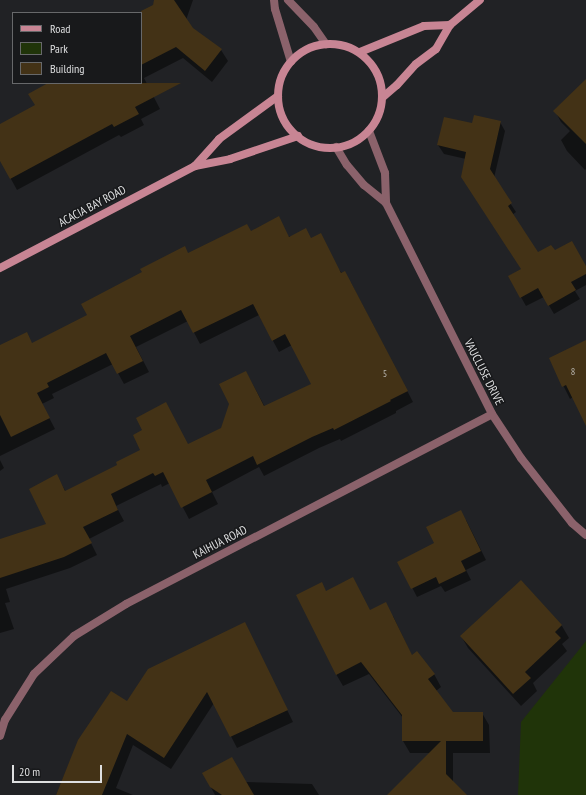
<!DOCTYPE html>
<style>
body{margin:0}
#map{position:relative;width:586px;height:795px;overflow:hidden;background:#212225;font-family:"PT Sans Narrow",sans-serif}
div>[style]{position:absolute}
.green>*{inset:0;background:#203409}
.shadow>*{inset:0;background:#0007}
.building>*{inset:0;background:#433216}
.street>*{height:8px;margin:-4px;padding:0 4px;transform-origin:4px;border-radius:4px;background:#8b626b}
.secondary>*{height:8px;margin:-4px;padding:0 4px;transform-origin:4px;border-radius:4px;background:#c88594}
.secondary>.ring{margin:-4px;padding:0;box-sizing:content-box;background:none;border:8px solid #c88594;border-radius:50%}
span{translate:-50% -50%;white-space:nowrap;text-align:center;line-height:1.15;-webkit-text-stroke:3px #18191b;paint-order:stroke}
.number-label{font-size:10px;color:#b7b4ae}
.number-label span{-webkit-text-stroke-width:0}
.street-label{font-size:12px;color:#dedfe0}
.legend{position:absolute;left:12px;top:12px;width:130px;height:72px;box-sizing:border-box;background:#18191b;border:1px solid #67686a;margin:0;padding:5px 7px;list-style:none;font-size:12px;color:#dedfe0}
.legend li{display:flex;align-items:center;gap:8px;height:20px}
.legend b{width:20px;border:1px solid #67686a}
.scale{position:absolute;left:12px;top:765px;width:90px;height:18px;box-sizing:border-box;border:2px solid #dedfe0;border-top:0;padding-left:5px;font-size:12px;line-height:14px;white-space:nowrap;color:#dedfe0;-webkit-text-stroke:3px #18191b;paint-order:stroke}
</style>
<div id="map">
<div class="green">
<i style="clip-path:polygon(586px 641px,586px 795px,518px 795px,521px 722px)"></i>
</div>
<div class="shadow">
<i style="clip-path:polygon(155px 0,193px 0,186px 20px,192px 29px,221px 50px,228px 61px,212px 82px,183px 58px,144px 78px,160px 109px,141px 119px,144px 125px,121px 137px,119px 135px,17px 190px,0 159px,0 125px,36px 106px,50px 83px,141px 83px,141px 44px)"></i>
<i style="clip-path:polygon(586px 81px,586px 169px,585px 170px,567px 151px,561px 140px,570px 131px,561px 122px,555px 111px)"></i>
<i style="clip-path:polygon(500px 122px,505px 131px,494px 178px,516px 212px,512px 215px,538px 254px,554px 251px,586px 268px,586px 285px,575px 291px,580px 299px,554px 314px,544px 297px,526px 306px,509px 276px,522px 269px,466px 159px,444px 154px,438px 145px,473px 124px)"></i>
<i style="clip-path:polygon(250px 232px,311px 239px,351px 283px,413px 402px,396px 411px,396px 413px,341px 441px,340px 439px,319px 448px,264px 476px,259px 467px,212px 492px,218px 504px,189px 519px,170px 483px,162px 487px,161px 484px,116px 506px,124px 521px,89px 539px,97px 555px,70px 568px,6px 589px,10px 602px,5px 603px,14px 629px,0 633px,0 540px,48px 525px,57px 476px,66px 492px,188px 445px,222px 429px,246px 372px,265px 407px,312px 384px,292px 345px,279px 352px,259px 315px,200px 344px,188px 321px,136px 347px,149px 372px,124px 384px,113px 364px,52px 394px,54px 398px,42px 404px,55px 429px,0 456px,0 346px,33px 344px,88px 316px,188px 254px)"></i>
<i style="clip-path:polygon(586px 350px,586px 414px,573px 397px,570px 399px,550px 359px)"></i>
<i style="clip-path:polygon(0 460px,4px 468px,0 471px)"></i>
<i style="clip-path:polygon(466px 520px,486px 560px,466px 570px,471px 580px,445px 592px,441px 586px,417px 597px,399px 562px,436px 544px)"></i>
<i style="clip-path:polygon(521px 581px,562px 626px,569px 638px,562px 644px,567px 651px,533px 683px,537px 691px,521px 706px,468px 648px,461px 636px)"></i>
<i style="clip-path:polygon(322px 584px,326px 592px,370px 611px,393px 616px,412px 656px,434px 674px,441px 687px,436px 691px,452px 713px,482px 713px,489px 725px,490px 753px,453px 753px,453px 782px,463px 795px,389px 795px,430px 753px,410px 753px,403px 741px,403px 718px,369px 674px,343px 686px,336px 674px)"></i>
<i style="clip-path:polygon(245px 624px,293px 722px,237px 748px,214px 703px,171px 769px,133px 745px,116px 788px,133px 795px,56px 795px,79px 740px,127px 703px)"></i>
<i style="clip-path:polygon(204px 774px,246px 782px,312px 784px,319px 795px,215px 795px)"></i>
</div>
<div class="building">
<i style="clip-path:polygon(154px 0,174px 0,193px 28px,222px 49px,205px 71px,176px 47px,141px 65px,141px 11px,153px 5px)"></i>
<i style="clip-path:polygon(586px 79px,586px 144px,553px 111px)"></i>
<i style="clip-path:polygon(48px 83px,181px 83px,135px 107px,139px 114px,114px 127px,112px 124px,10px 179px,0 161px,0 124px,35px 105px,28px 94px)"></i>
<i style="clip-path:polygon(474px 115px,501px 121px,490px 169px,512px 203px,508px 206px,538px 252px,551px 245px,555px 250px,572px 241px,586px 266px,586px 274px,571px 282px,576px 290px,548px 306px,538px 288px,520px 298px,508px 276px,521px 269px,461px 177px,466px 152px,437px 145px,444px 117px,472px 123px)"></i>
<i style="clip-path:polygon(279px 216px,289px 237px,306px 228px,311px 238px,321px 233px,341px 273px,345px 271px,408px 391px,390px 400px,391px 401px,334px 430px,333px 428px,312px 437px,257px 465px,253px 456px,206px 480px,212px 492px,181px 508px,163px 472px,155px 476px,153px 473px,111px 494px,118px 510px,83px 527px,92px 543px,64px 557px,0 578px,0 539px,46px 524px,29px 489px,57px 474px,65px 491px,117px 465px,116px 462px,140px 450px,133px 435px,142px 430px,136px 418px,166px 402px,188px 444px,221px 428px,229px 404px,219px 384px,246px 371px,264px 406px,311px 384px,285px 334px,272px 341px,253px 304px,193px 333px,181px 310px,130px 336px,143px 361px,117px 374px,106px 353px,47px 383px,49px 387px,37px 393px,50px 418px,11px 437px,0 415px,0 345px,27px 332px,32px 343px,87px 315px,81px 304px,142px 272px,140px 269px,185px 246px,188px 253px,247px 224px,251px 231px)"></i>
<i style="clip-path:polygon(586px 340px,586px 426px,566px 385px,562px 387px,549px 358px)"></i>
<i style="clip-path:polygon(461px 510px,481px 551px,461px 561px,466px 571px,439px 584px,436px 577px,411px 589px,397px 562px,434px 543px,426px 527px)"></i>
<i style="clip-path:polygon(353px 577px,370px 610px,386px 602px,412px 655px,417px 651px,435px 674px,428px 679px,453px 712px,483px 712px,483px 741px,446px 741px,446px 774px,467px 795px,387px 795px,441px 741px,402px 741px,402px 715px,361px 662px,336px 675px,296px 595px,322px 582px,326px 591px)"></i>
<i style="clip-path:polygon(521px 580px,562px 625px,555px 632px,561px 638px,525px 672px,531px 678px,513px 694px,460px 636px)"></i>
<i style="clip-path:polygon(245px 622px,288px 710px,230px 737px,207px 692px,164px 758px,127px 734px,102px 795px,56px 795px,78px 740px,111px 691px,127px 701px,148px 669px)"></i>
<i style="clip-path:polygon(232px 757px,254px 795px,222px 795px,210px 787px,202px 773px)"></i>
</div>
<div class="street">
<i style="left:274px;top:0;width:9px;rotate:84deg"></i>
<i style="left:275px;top:9px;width:55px;rotate:73.2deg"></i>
<i style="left:288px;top:0;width:37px;rotate:46deg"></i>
<i style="left:314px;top:27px;width:21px;rotate:55deg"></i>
<i style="left:369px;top:131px;width:45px;rotate:69.1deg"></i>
<i style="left:385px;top:173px;width:30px;rotate:88deg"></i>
<i style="left:336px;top:147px;width:21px;rotate:59deg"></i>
<i style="left:347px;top:165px;width:26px;rotate:50deg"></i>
<i style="left:364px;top:185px;width:28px;rotate:39deg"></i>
<i style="left:386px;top:203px;width:236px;rotate:63.3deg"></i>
<i style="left:492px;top:414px;width:53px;rotate:56.6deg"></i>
<i style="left:521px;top:458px;width:83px;rotate:51.9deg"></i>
<i style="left:572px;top:523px;width:18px;rotate:41deg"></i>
<i style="left:0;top:736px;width:17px;rotate:-73deg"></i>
<i style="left:5px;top:720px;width:54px;rotate:-57.8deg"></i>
<i style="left:34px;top:674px;width:55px;rotate:-43.5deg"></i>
<i style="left:74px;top:636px;width:61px;rotate:-31.6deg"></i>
<i style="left:126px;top:604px;width:412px;rotate:-27.4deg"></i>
</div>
<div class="secondary">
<i class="ring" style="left:278px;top:44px;width:96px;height:96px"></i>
<i style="left:360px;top:52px;width:69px;rotate:-22.1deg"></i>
<i style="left:424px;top:26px;width:26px;rotate:-2deg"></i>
<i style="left:383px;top:97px;width:18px;rotate:-41deg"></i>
<i style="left:397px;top:85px;width:28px;rotate:-48deg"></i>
<i style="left:416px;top:64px;width:25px;rotate:-37deg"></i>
<i style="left:436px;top:49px;width:28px;rotate:-60deg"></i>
<i style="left:450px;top:25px;width:39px;rotate:-40deg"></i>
<i style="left:195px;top:166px;width:36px;rotate:-48deg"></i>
<i style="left:219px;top:139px;width:73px;rotate:-36.1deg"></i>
<i style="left:0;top:268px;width:220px;rotate:-27.6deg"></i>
<i style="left:195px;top:166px;width:36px;rotate:-11deg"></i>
<i style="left:230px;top:159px;width:72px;rotate:-18.7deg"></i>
</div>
<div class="number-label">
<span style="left:573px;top:372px">8</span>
<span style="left:385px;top:374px">5</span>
</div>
<div class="street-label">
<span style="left:92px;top:206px;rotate:-28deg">ACACIA BAY ROAD</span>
<span style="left:484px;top:372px;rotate:63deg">VAUCLUSE DRIVE</span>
<span style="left:220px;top:542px;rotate:-27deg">KAIHUA ROAD</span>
</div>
<ul class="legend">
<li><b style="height:5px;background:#c88594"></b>Road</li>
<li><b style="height:11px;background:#203409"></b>Park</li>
<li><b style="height:11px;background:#433216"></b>Building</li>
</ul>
<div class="scale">20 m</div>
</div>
